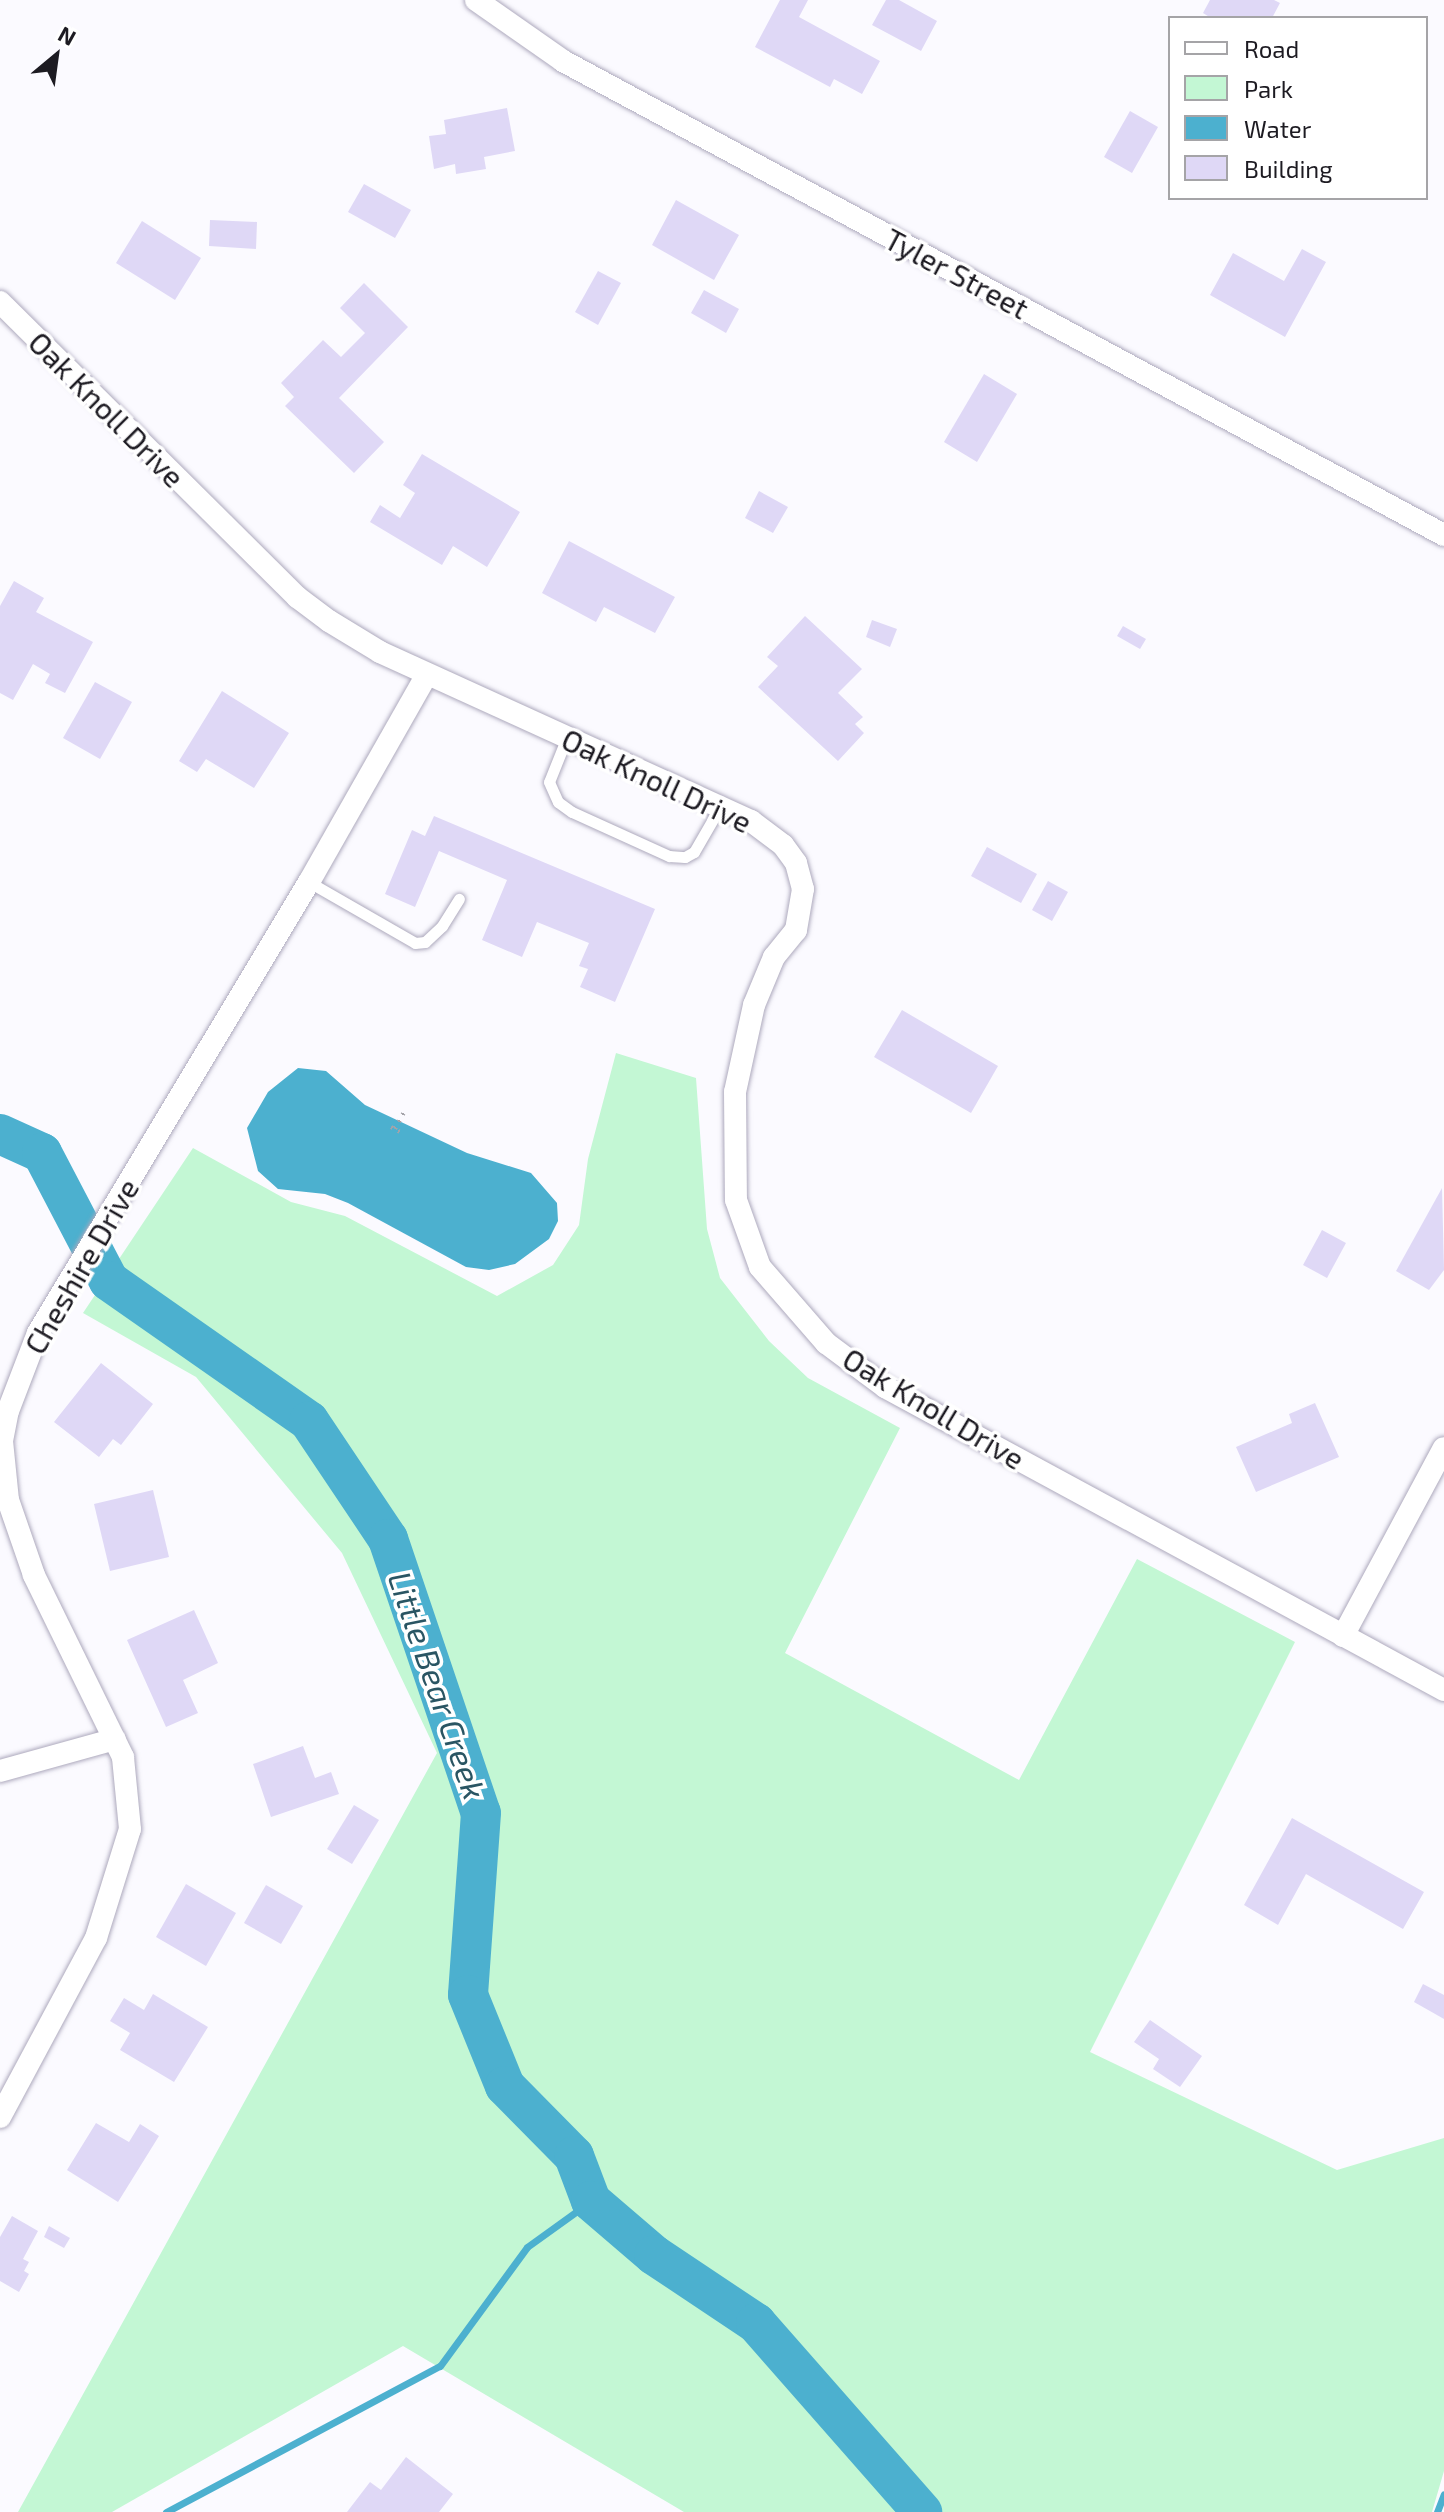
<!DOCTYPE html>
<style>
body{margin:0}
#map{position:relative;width:1444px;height:2512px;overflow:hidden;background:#fbfaff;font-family:"Exo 2",sans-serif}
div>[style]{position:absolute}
.green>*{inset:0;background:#c3f7d4}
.water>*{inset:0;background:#4cb0cf}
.stream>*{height:7px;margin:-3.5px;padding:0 3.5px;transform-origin:3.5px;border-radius:3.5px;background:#4cb0cf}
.river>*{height:40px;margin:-20px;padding:0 20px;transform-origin:20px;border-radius:20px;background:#4cb0cf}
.building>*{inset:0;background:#dfd8f6}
.path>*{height:4px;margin-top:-2px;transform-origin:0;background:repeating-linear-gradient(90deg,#a4a3a9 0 2px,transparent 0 8px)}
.roads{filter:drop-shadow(0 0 2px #ada9bd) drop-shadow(0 0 2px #ada9bd)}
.lane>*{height:11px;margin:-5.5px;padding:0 5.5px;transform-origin:5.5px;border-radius:5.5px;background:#fff}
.street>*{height:22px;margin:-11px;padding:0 11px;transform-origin:11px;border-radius:11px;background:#fff}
span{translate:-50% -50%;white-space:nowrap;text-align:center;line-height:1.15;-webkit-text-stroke:7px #fff;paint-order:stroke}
.street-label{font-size:30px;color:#1d1b22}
.water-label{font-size:32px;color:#2a5563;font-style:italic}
.legend{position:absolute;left:1168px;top:16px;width:260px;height:184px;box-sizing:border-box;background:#fff;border:2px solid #a5a4a7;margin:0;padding:10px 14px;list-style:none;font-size:24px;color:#1d1b22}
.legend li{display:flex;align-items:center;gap:16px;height:40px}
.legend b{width:40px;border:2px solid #a5a4a7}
.north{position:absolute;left:16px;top:16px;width:80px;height:80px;-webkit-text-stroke:6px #fff;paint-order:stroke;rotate:29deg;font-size:22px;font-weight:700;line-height:32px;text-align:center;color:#1d1b22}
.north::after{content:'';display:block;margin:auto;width:28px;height:36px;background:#1d1b22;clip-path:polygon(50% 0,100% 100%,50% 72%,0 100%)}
</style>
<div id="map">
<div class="green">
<i style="clip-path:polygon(616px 1053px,696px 1078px,707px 1229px,720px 1278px,769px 1341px,808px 1378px,900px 1428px,785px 1653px,1019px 1780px,1137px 1559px,1295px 1642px,1090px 2052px,1337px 2170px,1444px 2138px,1444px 2471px,1432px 2512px,684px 2512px,403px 2346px,112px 2512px,18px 2512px,437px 1753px,342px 1553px,196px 1377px,83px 1313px,193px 1148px,291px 1202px,345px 1216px,497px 1296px,553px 1265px,579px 1225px,588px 1159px)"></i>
</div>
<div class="water">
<i style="clip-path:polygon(298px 1068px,326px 1071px,365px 1105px,467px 1153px,531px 1173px,557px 1203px,558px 1221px,549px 1239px,515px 1264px,489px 1270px,466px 1267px,348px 1203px,325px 1194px,278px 1189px,258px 1171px,247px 1128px,268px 1092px)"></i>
</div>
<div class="stream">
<i style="left:166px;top:2512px;width:310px;rotate:-28.1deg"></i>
<i style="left:440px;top:2366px;width:147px;rotate:-53.8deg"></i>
<i style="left:527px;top:2247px;width:79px;rotate:-35.7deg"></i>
<i style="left:1437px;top:2512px;width:19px;rotate:-69deg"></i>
</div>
<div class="river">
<i style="left:0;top:1134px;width:46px;rotate:24.3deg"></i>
<i style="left:42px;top:1153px;width:144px;rotate:62.4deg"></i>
<i style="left:109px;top:1281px;width:244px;rotate:35deg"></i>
<i style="left:309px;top:1421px;width:142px;rotate:56.2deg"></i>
<i style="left:388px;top:1539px;width:289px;rotate:71.3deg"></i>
<i style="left:481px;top:1813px;width:182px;rotate:94.1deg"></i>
<i style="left:468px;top:1995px;width:98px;rotate:67.9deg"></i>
<i style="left:505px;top:2086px;width:98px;rotate:45.4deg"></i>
<i style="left:574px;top:2156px;width:48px;rotate:69.3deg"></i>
<i style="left:591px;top:2201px;width:83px;rotate:40.6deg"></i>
<i style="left:654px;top:2255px;width:123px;rotate:33.7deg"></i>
<i style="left:756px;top:2323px;width:252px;rotate:48.7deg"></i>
</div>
<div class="building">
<i style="clip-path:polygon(780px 0,808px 0,799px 17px,880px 61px,862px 94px,834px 79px,830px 87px,755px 47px)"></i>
<i style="clip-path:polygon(886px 0,899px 0,937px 21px,921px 51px,872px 25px)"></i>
<i style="clip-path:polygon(1210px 0,1274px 0,1280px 3px,1272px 18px,1211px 18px,1203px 13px)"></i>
<i style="clip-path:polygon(507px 108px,515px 151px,484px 157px,486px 169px,456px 174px,455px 164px,434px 169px,429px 136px,446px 134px,444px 120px)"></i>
<i style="clip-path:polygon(1130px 111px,1158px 127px,1132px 173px,1104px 157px)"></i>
<i style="clip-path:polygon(364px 184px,411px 210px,395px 238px,348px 212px)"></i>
<i style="clip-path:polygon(676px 200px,739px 235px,714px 280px,652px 245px)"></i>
<i style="clip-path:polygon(210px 220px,257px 222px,256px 249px,209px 246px)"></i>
<i style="clip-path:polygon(142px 221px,201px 258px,175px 300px,116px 263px)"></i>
<i style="clip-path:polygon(1302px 249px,1326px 262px,1285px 337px,1210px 295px,1233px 253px,1284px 281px)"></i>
<i style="clip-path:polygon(598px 271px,621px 283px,598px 325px,575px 312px)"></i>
<i style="clip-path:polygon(364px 283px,408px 327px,339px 398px,384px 442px,354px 473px,285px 406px,294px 397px,281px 383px,323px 340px,341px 357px,365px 333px,340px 308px)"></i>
<i style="clip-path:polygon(704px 290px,739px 309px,726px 333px,691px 313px)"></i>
<i style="clip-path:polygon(984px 374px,1017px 394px,977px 462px,944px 442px)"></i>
<i style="clip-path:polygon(422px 454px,520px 512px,487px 567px,453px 546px,442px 565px,370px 522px,380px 505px,400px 518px,415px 493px,403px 485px)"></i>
<i style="clip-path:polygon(759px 491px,788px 507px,773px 533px,745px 518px)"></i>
<i style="clip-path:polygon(569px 541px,675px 597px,655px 633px,604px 607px,596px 622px,542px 593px)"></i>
<i style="clip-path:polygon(14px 581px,44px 598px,36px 612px,93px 642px,65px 693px,45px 683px,50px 674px,33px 664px,13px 700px,0 693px,0 606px)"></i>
<i style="clip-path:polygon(805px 616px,862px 669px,838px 693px,863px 717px,855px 724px,864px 733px,838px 761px,758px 687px,778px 666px,767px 657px)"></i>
<i style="clip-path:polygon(872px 620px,897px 629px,890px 647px,866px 637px)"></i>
<i style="clip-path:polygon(1123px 626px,1146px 639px,1140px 649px,1117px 636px)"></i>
<i style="clip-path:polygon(95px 682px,132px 702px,100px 759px,63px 738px)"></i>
<i style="clip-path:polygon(222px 691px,289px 733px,254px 788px,206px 759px,197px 772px,179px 761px)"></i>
<i style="clip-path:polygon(434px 816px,655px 909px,615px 1002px,580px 987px,588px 969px,579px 966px,589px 943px,537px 922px,522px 957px,482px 940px,507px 880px,439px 851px,415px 907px,385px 894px,412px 830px,425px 836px)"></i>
<i style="clip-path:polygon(987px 847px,1037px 874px,1021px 903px,971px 876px)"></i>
<i style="clip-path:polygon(1048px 881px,1068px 892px,1052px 921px,1032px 910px)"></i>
<i style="clip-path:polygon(902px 1010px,998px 1066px,971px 1113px,874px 1057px)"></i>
<i style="clip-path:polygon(1442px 1188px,1444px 1270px,1429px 1290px,1396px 1271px)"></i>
<i style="clip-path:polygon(1322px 1230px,1346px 1243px,1327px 1278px,1303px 1265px)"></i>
<i style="clip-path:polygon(101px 1363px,153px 1404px,121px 1445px,113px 1439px,99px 1457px,54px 1422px)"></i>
<i style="clip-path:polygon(1315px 1403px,1339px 1457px,1256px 1492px,1236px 1447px,1292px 1423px,1289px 1414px)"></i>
<i style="clip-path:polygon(153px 1490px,169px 1557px,110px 1571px,94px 1504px)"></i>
<i style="clip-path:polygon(194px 1610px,218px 1663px,183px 1680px,198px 1713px,166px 1727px,127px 1640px)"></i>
<i style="clip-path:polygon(303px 1746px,315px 1778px,331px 1772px,339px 1794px,271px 1817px,253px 1764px)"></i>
<i style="clip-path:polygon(354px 1805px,379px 1820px,352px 1864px,327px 1849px)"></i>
<i style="clip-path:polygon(1292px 1818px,1424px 1892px,1403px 1929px,1306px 1874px,1278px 1925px,1244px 1905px)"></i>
<i style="clip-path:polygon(186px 1884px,236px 1913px,206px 1966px,156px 1937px)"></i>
<i style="clip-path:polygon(266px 1885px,303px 1906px,281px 1944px,244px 1923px)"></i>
<i style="clip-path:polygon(1423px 1984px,1444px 1995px,1444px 2019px,1414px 2002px)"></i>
<i style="clip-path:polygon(153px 1994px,208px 2027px,174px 2082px,120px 2050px,130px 2033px,110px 2021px,124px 1998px,144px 2010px)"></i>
<i style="clip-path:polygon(1150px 2020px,1202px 2056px,1180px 2087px,1153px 2069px,1159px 2059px,1134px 2042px)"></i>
<i style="clip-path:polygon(96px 2123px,129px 2142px,140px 2124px,159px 2136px,118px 2202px,67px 2170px)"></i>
<i style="clip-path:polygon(12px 2216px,38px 2231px,23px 2259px,29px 2262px,24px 2271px,29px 2274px,19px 2292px,0 2281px,0 2237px)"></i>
<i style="clip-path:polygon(49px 2226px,70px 2238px,64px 2248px,44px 2237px)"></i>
<i style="clip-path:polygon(406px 2457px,453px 2494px,439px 2512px,347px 2512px,370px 2482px,381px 2490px)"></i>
</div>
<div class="path">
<i style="left:391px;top:1127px;width:10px;rotate:29deg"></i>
<i style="left:395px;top:1129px;width:21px;rotate:-62deg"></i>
</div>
<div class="roads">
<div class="lane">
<i style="left:567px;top:737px;width:48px;rotate:111.8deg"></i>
<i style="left:549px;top:782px;width:22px;rotate:66deg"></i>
<i style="left:558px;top:802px;width:17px;rotate:36deg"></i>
<i style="left:572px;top:812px;width:107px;rotate:24.4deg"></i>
<i style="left:669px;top:856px;width:16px;rotate:4deg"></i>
<i style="left:685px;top:857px;width:10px;rotate:-29deg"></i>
<i style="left:694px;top:852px;width:52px;rotate:-60deg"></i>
<i style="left:309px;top:882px;width:122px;rotate:29.9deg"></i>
<i style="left:415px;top:943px;width:10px;rotate:-6deg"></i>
<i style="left:425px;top:942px;width:23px;rotate:-43deg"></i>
<i style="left:442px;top:926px;width:32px;rotate:-58deg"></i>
</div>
<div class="street">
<i style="left:476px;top:0;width:106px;rotate:35deg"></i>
<i style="left:563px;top:61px;width:1000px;rotate:28.28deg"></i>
<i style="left:0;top:302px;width:419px;rotate:44.8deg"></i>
<i style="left:297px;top:597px;width:40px;rotate:37deg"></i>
<i style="left:329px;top:621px;width:60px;rotate:31.3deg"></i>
<i style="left:380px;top:652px;width:408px;rotate:24.5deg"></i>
<i style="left:751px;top:821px;width:40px;rotate:37deg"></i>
<i style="left:783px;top:845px;width:22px;rotate:54deg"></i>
<i style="left:796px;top:863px;width:27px;rotate:75deg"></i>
<i style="left:803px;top:889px;width:42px;rotate:99.7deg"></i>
<i style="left:796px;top:930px;width:35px;rotate:129deg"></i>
<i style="left:774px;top:957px;width:52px;rotate:112.6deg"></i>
<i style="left:754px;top:1005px;width:89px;rotate:102.3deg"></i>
<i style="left:735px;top:1092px;width:108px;rotate:89.5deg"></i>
<i style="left:736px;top:1200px;width:71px;rotate:70.3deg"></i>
<i style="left:760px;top:1267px;width:101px;rotate:49deg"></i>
<i style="left:826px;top:1343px;width:74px;rotate:36.7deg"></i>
<i style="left:885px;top:1387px;width:636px;rotate:28.46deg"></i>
<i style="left:1343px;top:1636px;width:213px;rotate:-61.8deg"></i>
<i style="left:0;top:1771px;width:119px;rotate:-15.5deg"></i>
<i style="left:0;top:2117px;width:203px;rotate:-61.8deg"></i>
<i style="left:96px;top:1938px;width:114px;rotate:-72.7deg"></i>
<i style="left:130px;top:1829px;width:72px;rotate:-95.6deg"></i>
<i style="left:123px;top:1757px;width:203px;rotate:-116.1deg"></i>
<i style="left:34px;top:1575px;width:79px;rotate:-109.1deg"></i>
<i style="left:8px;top:1500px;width:59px;rotate:-95.8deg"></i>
<i style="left:2px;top:1441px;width:31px;rotate:-79deg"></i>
<i style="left:8px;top:1411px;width:84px;rotate:-69deg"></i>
<i style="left:38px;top:1333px;width:526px;rotate:-59deg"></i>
<i style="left:309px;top:882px;width:239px;rotate:-60.4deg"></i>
</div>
</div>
<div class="street-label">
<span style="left:957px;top:273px;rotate:28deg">Tyler Street</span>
<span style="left:107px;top:409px;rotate:45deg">Oak Knoll Drive</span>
<span style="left:657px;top:780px;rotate:25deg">Oak Knoll Drive</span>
<span style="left:81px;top:1266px;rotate:-60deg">Cheshire Drive</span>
<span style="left:934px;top:1408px;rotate:31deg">Oak Knoll Drive</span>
</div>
<div class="water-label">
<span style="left:438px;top:1685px;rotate:71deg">Little Bear Creek</span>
</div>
<ul class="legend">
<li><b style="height:10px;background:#fff"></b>Road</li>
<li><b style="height:22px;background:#c3f7d4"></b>Park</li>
<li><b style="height:22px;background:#4cb0cf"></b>Water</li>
<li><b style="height:22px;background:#dfd8f6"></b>Building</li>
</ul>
<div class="north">N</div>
</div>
